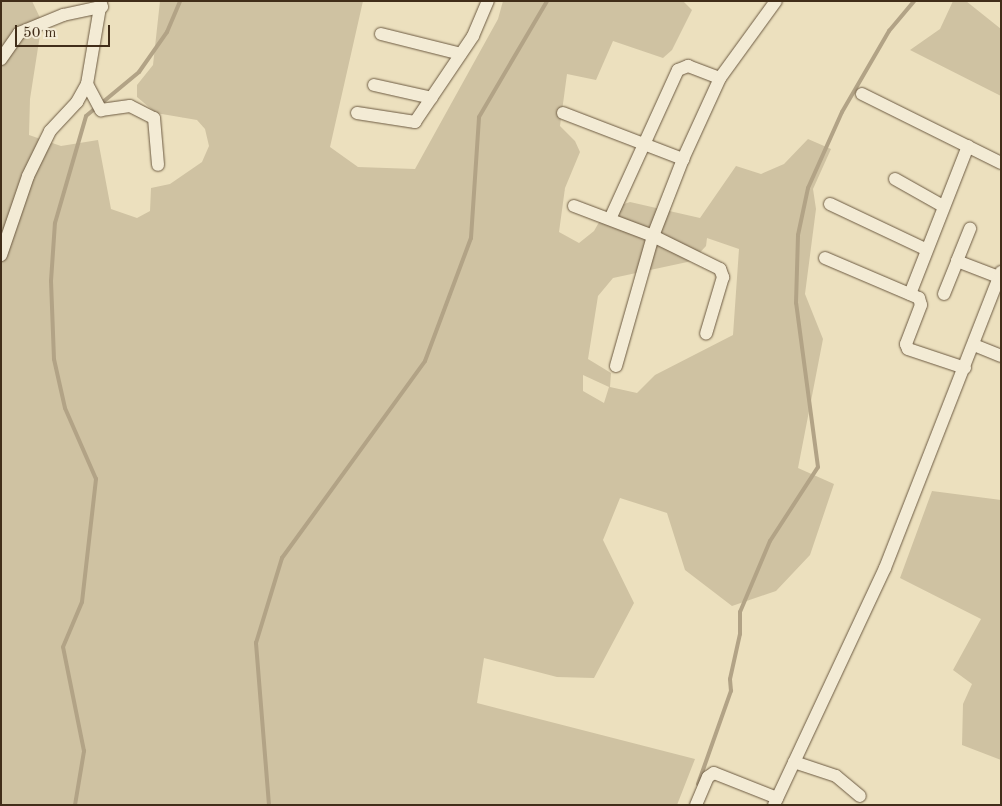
<!DOCTYPE html>
<style>
body{margin:0}
#map{position:relative;width:1002px;height:806px;overflow:hidden;background:#ece0be;font-family:"Old Standard TT",serif}
div>[style]{position:absolute}
.green>*{inset:0;background:#cfc2a2}
.stream>*{height:4px;margin:-2px;padding:0 2px;transform-origin:2px;border-radius:2px;background:#b2a386}
.roads{filter:drop-shadow(0 0 1px #6c5a42) drop-shadow(0 0 1px #6c5a42)}
.minor>*{height:12px;margin:-6px;padding:0 6px;transform-origin:6px;border-radius:6px;background:#f3ebd5}
span{translate:-50% -50%;white-space:nowrap;text-align:center;line-height:1.15;-webkit-text-stroke:5px #f3ebd5;paint-order:stroke}
.frame{position:absolute;inset:0;border:2px solid #412d19;pointer-events:none}
.scale{position:absolute;left:15px;top:25px;width:95px;height:22px;box-sizing:border-box;border:2px solid #412d19;border-top:0;padding-left:6px;font-size:15px;line-height:18px;white-space:nowrap;color:#412d19;-webkit-text-stroke:4px #f3ebd5;paint-order:stroke}
</style>
<div id="map">
<div class="green">
<i style="clip-path:polygon(evenodd,1px 1px,32px 1px,42px 22px,30px 99px,29px 135px,61px 146px,98px 140px,111px 209px,137px 218px,150px 211px,151px 188px,170px 184px,202px 162px,209px 146px,205px 129px,197px 120px,156px 113px,137px 97px,137px 85px,153px 65px,160px 1px,363px 1px,330px 147px,358px 167px,415px 169px,498px 19px,503px 1px,683px 1px,692px 10px,672px 50px,663px 58px,613px 41px,596px 80px,567px 74px,560px 126px,575px 141px,580px 152px,565px 188px,559px 232px,579px 243px,594px 231px,606px 210px,630px 202px,700px 218px,736px 166px,761px 174px,784px 164px,808px 139px,831px 149px,813px 189px,816px 209px,805px 294px,823px 339px,798px 468px,834px 484px,810px 555px,776px 591px,732px 606px,685px 570px,667px 513px,620px 498px,603px 540px,634px 603px,594px 678px,557px 677px,484px 658px,477px 703px,695px 759px,677px 805px,1px 805px,1px 1px,707px 238px,739px 249px,733px 335px,655px 375px,637px 393px,610px 387px,611px 373px,588px 359px,598px 296px,613px 278px,692px 261px,706px 246px,707px 238px,1px 1px,583px 375px,609px 387px,604px 403px,583px 391px,583px 375px)"></i>
<i style="clip-path:polygon(953px 1px,966px 1px,1001px 29px,1001px 96px,910px 50px,940px 29px)"></i>
<i style="clip-path:polygon(932px 491px,1001px 500px,1001px 760px,962px 745px,963px 704px,972px 684px,953px 670px,981px 619px,900px 578px)"></i>
</div>
<div class="stream">
<i style="left:698px;top:784px;width:99px;rotate:-70.5deg"></i>
<i style="left:731px;top:691px;width:12px;rotate:-95deg"></i>
<i style="left:730px;top:679px;width:46px;rotate:-77.5deg"></i>
<i style="left:740px;top:634px;width:22px;rotate:-90deg"></i>
<i style="left:740px;top:612px;width:77px;rotate:-67.1deg"></i>
<i style="left:770px;top:541px;width:88px;rotate:-57deg"></i>
<i style="left:818px;top:467px;width:165px;rotate:-97.6deg"></i>
<i style="left:796px;top:303px;width:68px;rotate:-88.3deg"></i>
<i style="left:798px;top:235px;width:48px;rotate:-78deg"></i>
<i style="left:808px;top:188px;width:83px;rotate:-65.9deg"></i>
<i style="left:842px;top:112px;width:94px;rotate:-59.9deg"></i>
<i style="left:889px;top:31px;width:39px;rotate:-50deg"></i>
<i style="left:75px;top:805px;width:55px;rotate:-80.5deg"></i>
<i style="left:84px;top:751px;width:106px;rotate:-101.4deg"></i>
<i style="left:63px;top:647px;width:49px;rotate:-67.1deg"></i>
<i style="left:82px;top:602px;width:124px;rotate:-83.5deg"></i>
<i style="left:96px;top:479px;width:77px;rotate:-113.6deg"></i>
<i style="left:65px;top:408px;width:50px;rotate:-102.7deg"></i>
<i style="left:54px;top:359px;width:78px;rotate:-92.2deg"></i>
<i style="left:51px;top:281px;width:58px;rotate:-86.1deg"></i>
<i style="left:55px;top:223px;width:111px;rotate:-73.8deg"></i>
<i style="left:86px;top:116px;width:69px;rotate:-39.7deg"></i>
<i style="left:139px;top:72px;width:49px;rotate:-55deg"></i>
<i style="left:167px;top:32px;width:34px;rotate:-67deg"></i>
<i style="left:269px;top:805px;width:163px;rotate:-94.6deg"></i>
<i style="left:256px;top:643px;width:89px;rotate:-73deg"></i>
<i style="left:282px;top:558px;width:243px;rotate:-54deg"></i>
<i style="left:425px;top:361px;width:131px;rotate:-69.5deg"></i>
<i style="left:471px;top:238px;width:121px;rotate:-86.2deg"></i>
<i style="left:479px;top:117px;width:134px;rotate:-59.6deg"></i>
</div>
<div class="roads">
<div class="minor">
<i style="left:381px;top:34px;width:82px;rotate:14deg"></i>
<i style="left:1px;top:59px;width:32px;rotate:-55deg"></i>
<i style="left:19px;top:33px;width:48px;rotate:-22.2deg"></i>
<i style="left:63px;top:15px;width:40px;rotate:-12deg"></i>
<i style="left:87px;top:84px;width:30px;rotate:62deg"></i>
<i style="left:101px;top:110px;width:29px;rotate:-8deg"></i>
<i style="left:130px;top:106px;width:27px;rotate:27deg"></i>
<i style="left:154px;top:118px;width:47px;rotate:85.1deg"></i>
<i style="left:374px;top:85px;width:59px;rotate:12.6deg"></i>
<i style="left:862px;top:94px;width:155px;rotate:26.4deg"></i>
<i style="left:357px;top:113px;width:59px;rotate:8.8deg"></i>
<i style="left:415px;top:122px;width:104px;rotate:-56deg"></i>
<i style="left:473px;top:36px;width:38px;rotate:-67deg"></i>
<i style="left:563px;top:113px;width:129px;rotate:21deg"></i>
<i style="left:895px;top:179px;width:55px;rotate:29.4deg"></i>
<i style="left:830px;top:204px;width:105px;rotate:25.3deg"></i>
<i style="left:574px;top:206px;width:85px;rotate:20.8deg"></i>
<i style="left:653px;top:236px;width:75px;rotate:26.2deg"></i>
<i style="left:720px;top:269px;width:9px;rotate:69deg"></i>
<i style="left:723px;top:277px;width:59px;rotate:106.6deg"></i>
<i style="left:610px;top:219px;width:164px;rotate:-65.5deg"></i>
<i style="left:678px;top:70px;width:11px;rotate:-22deg"></i>
<i style="left:688px;top:66px;width:34px;rotate:21deg"></i>
<i style="left:1px;top:255px;width:83px;rotate:-71.1deg"></i>
<i style="left:28px;top:176px;width:50px;rotate:-63.9deg"></i>
<i style="left:50px;top:131px;width:40px;rotate:-47deg"></i>
<i style="left:77px;top:102px;width:21px;rotate:-61deg"></i>
<i style="left:87px;top:84px;width:84px;rotate:-80.4deg"></i>
<i style="left:825px;top:258px;width:102px;rotate:23.1deg"></i>
<i style="left:919px;top:298px;width:7px;rotate:74deg"></i>
<i style="left:921px;top:305px;width:42px;rotate:111deg"></i>
<i style="left:906px;top:344px;width:5px;rotate:68deg"></i>
<i style="left:908px;top:349px;width:60px;rotate:18.4deg"></i>
<i style="left:957px;top:261px;width:35px;rotate:-68deg"></i>
<i style="left:910px;top:294px;width:159px;rotate:-68.6deg"></i>
<i style="left:944px;top:294px;width:35px;rotate:-68deg"></i>
<i style="left:957px;top:261px;width:47px;rotate:21.1deg"></i>
<i style="left:974px;top:345px;width:29px;rotate:22deg"></i>
<i style="left:616px;top:366px;width:135px;rotate:-74.1deg"></i>
<i style="left:653px;top:236px;width:83px;rotate:-68.7deg"></i>
<i style="left:683px;top:159px;width:89px;rotate:-65.4deg"></i>
<i style="left:720px;top:78px;width:95px;rotate:-54deg"></i>
<i style="left:794px;top:762px;width:44px;rotate:18.4deg"></i>
<i style="left:836px;top:776px;width:31px;rotate:40deg"></i>
<i style="left:696px;top:805px;width:30px;rotate:-67deg"></i>
<i style="left:708px;top:777px;width:7px;rotate:-34deg"></i>
<i style="left:714px;top:773px;width:68px;rotate:21.6deg"></i>
<i style="left:774px;top:805px;width:262px;rotate:-64.9deg"></i>
<i style="left:885px;top:568px;width:318px;rotate:-68.6deg"></i>
</div>
</div>
<div class="frame"></div>
<div class="scale">50 m</div>
</div>
